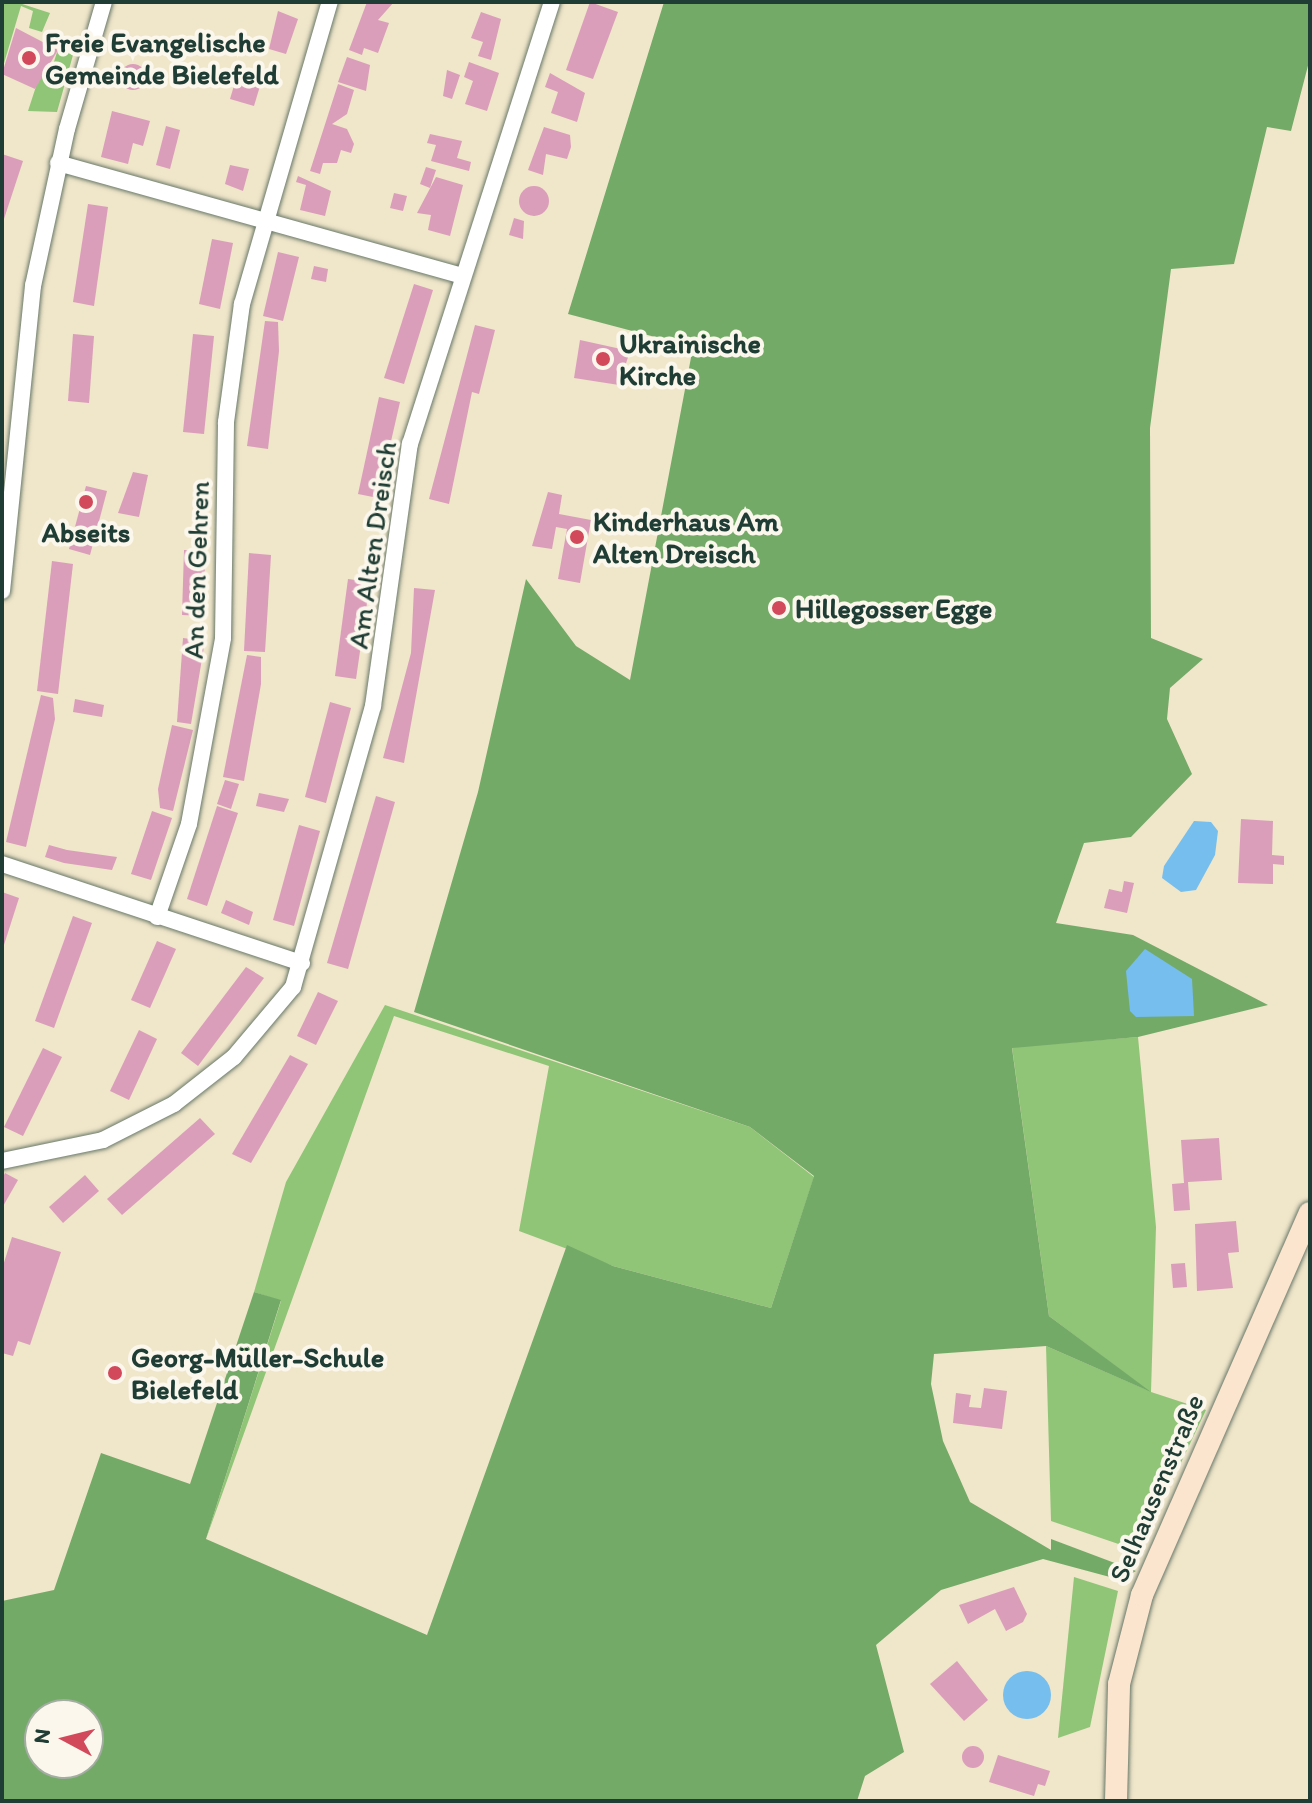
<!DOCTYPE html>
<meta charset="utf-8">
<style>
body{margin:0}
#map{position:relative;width:1312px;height:1803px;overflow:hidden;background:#f0e6ca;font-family:Itim,sans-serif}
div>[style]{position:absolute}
.green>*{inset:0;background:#90c578}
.forest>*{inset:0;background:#74aa68}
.water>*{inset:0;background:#76beee}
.round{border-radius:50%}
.building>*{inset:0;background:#da9eba}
.roads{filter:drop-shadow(0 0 2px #687868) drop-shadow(0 0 2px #687868)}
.street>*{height:16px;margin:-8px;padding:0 8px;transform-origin:8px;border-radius:8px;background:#fff}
.secondary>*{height:22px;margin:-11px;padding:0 11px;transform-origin:11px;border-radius:11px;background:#fbe5cf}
.dots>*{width:22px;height:22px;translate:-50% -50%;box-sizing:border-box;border:4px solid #fbf7ec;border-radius:50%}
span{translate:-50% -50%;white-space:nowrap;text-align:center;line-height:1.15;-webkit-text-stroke:8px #fbf7ec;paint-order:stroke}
.poi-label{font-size:28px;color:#1f3d34;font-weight:700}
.left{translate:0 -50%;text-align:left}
.street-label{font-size:28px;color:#1f3d34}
.frame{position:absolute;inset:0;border:4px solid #1f3d34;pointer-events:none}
.north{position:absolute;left:24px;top:1699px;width:80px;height:80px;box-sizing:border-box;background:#fbf7ec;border:2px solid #a3ada2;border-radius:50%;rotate:277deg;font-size:22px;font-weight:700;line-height:32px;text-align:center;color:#1f3d34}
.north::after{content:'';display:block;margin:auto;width:28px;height:36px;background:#d1495b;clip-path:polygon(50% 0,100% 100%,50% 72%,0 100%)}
</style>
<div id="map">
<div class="green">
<i style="clip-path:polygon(2px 2px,16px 2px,50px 13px,42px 32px,29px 28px,33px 11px,21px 6px,2px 70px)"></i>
<i style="clip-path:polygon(58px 49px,73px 55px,57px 112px,28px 111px,43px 65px,52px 68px)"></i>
<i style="clip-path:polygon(385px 1005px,750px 1127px,814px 1177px,771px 1308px,613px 1266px,519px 1231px,549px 1066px,394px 1016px,206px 1539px,281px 1301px,254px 1292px,286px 1182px)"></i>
<i style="clip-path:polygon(1138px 1037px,1156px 1227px,1151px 1392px,1206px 1410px,1139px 1551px,1051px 1521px,1046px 1346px,1147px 1390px,1049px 1316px,1012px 1047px)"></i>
<i style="clip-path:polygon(1074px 1577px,1118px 1591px,1090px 1727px,1058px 1738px)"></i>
</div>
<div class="forest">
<i style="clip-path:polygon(evenodd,664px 2px,1310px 2px,1310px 58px,1291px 131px,1267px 127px,1234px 264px,1171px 269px,1150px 428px,1151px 638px,1203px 659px,1170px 688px,1167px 719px,1192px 774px,1131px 837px,1084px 843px,1056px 923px,1133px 935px,1268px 1005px,1138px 1037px,1012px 1048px,1049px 1316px,1151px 1392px,1046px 1346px,934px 1354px,931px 1384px,943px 1441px,970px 1502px,1051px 1550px,1051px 1539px,1136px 1571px,1121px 1580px,1043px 1559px,941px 1590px,876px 1645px,904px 1752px,865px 1776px,857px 1801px,2px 1801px,2px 1601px,54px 1590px,101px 1453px,190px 1484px,254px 1292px,281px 1300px,206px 1539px,427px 1635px,567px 1245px,613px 1266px,771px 1308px,814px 1176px,750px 1127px,414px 1012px,478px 792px,526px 579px,576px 646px,630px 680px,693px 347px,568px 314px,664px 2px,40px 1715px,88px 1715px,88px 1763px,40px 1763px,40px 1715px)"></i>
</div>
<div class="water">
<i style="clip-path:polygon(1194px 821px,1211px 822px,1218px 831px,1215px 855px,1196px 890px,1181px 892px,1162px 878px,1164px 866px)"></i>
<i style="clip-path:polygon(1145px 949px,1192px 979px,1194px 1016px,1136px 1017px,1130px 1011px,1126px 971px)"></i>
<i class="round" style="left:1003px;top:1671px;width:48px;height:48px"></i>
</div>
<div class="building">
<i style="clip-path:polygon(367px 2px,394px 2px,378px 20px,389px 23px,378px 53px,364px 48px,362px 55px,349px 50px)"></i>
<i style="clip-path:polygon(590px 2px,618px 12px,593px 79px,566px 70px)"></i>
<i style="clip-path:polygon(278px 11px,298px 19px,286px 54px,269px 49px)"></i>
<i style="clip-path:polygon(481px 12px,501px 19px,491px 60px,478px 56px,483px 42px,471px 38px)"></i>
<i style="clip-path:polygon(16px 28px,58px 50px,35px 89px,2px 74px)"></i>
<i style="clip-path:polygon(347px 57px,370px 65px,366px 91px,338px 82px)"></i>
<i style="clip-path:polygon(469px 62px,499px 73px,487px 111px,465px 104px,473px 81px,464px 77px)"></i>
<i class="round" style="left:120px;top:64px;width:26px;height:26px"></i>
<i style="clip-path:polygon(239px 69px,263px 76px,254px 106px,230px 99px)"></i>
<i style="clip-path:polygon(447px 70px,460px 75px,452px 99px,443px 96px)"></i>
<i style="clip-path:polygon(550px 73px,585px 93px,577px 122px,551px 113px,558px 92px,545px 87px)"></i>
<i style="clip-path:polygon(338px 84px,354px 90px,347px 114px,332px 124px,347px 129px,354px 144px,351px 153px,341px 150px,337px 163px,323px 163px,320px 174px,310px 171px)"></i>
<i style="clip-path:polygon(112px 111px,150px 121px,143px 146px,133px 143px,128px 164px,101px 157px)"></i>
<i style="clip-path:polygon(166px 126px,180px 130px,170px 169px,156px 165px)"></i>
<i style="clip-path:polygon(544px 127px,570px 135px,571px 147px,567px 159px,546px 154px,543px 175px,528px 170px)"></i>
<i style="clip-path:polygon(430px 134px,462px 141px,457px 158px,471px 162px,469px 171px,431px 161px,436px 145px,427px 143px)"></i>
<i style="clip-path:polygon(2px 154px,23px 161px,3px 222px,2px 222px)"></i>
<i style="clip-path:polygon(230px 165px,249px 169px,243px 191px,225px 184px)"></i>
<i style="clip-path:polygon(426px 167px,436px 170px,430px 188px,420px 184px)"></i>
<i style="clip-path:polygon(298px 176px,331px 191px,325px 216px,300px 210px,306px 185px,296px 182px)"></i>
<i style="clip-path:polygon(436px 177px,463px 185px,450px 236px,428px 230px,431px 215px,417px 213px)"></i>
<i class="round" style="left:519px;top:186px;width:30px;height:30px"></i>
<i style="clip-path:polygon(394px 193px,407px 196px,403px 211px,390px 208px)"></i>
<i style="clip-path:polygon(88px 204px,108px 207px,94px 306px,73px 302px)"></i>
<i style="clip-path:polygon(514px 218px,524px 221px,523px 239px,509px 235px)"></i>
<i style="clip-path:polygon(212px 239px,233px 243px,220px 309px,199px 304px)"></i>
<i style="clip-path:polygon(278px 252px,299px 257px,283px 321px,263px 316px)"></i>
<i style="clip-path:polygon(314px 266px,328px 269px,326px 282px,311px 279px)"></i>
<i style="clip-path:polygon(414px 284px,433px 290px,404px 384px,384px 378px)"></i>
<i style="clip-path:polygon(265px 321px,278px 322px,279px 351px,268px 449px,247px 446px)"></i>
<i style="clip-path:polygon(475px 325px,495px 330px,479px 394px,472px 392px,449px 504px,429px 499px)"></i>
<i style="clip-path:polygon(73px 334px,94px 336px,89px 403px,68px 401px)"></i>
<i style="clip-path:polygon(193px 334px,214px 336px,204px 434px,183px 432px)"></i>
<i style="clip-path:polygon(580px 340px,630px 351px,619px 385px,574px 378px)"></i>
<i style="clip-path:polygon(379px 397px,400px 402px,378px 498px,358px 494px)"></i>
<i style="clip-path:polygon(133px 472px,148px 475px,139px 517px,118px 513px)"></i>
<i style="clip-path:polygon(86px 486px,107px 491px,90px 555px,69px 549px)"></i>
<i style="clip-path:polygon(548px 492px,562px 495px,559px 514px,591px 520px,580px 583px,558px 579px,567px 529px,556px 527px,552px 549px,532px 546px)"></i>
<i style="clip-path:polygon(184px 550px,205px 550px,204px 616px,182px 615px)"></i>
<i style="clip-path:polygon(249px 553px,271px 555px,265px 652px,244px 651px)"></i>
<i style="clip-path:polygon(52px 561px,73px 564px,58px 694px,37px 691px)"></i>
<i style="clip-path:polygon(348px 579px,370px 582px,356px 679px,335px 676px)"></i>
<i style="clip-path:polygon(414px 588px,435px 590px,404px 763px,383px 758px,411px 653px)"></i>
<i style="clip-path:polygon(183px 638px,205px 641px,191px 724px,177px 722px)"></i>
<i style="clip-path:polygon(247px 655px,261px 657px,261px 684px,244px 781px,223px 777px)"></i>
<i style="clip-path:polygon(41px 695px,53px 698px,55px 719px,26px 847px,6px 842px)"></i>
<i style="clip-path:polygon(75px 699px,104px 705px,102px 717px,73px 712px)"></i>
<i style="clip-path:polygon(330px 702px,351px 708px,326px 803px,305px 797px)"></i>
<i style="clip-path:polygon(172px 725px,193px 730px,173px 811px,160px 808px,158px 789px)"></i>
<i style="clip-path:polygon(225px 780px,239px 784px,231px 809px,217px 804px)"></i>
<i style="clip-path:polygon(259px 793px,289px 799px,284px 812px,256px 806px)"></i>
<i style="clip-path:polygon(376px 796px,395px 802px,348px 969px,327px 963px)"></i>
<i style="clip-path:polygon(217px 806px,238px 813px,207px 906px,187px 899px)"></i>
<i style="clip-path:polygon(152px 811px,172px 818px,151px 880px,131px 874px)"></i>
<i style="clip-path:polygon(1241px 819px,1273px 821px,1272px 855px,1284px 856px,1284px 865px,1273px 864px,1273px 884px,1238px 883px)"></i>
<i style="clip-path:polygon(299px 825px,320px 831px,294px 926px,273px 920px)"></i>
<i style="clip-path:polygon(49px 845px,67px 850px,117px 857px,112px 870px,64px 863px,45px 857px)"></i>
<i style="clip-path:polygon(1124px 881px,1134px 883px,1127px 913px,1104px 908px,1109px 889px,1122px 892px)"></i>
<i style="clip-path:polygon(2px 892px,19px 898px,3px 948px,2px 948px)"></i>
<i style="clip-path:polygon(226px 900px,253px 912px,249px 925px,221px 913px)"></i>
<i style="clip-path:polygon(73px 916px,92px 923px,54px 1028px,35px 1021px)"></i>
<i style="clip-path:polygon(157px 941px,176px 949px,150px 1008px,131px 1000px)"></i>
<i style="clip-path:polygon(246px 967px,264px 978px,198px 1066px,181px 1053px)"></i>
<i style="clip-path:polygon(318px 992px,338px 1001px,316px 1045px,297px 1036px)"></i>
<i style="clip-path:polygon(139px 1030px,157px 1039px,129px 1100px,110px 1091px)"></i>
<i style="clip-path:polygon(43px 1048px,62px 1057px,23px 1136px,4px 1127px)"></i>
<i style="clip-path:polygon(290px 1055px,308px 1064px,251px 1163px,232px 1154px)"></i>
<i style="clip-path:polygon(200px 1118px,215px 1134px,122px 1215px,107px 1199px)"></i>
<i style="clip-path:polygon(1219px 1138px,1222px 1180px,1188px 1182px,1190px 1210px,1174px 1211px,1172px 1184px,1184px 1183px,1181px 1140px)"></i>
<i style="clip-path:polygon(5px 1173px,18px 1180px,2px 1208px,2px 1179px)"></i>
<i style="clip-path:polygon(85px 1175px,99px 1191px,63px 1223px,49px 1207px)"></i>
<i style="clip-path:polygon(1236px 1221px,1239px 1252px,1228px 1253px,1233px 1288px,1197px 1291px,1195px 1224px)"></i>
<i style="clip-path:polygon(12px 1237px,61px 1252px,30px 1345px,18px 1341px,13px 1356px,2px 1353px,2px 1269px)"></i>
<i style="clip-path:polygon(1185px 1263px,1187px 1287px,1173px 1288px,1171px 1264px)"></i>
<i style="clip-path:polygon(984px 1388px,1007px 1391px,1002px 1429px,953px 1423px,956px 1393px,971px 1395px,969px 1407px,981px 1408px)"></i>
<i style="clip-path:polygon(1014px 1587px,1027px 1614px,1023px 1622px,1006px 1631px,995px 1609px,968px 1624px,959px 1605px)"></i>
<i style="clip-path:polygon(957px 1661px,988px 1700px,964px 1721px,930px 1684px)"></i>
<i class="round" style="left:962px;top:1746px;width:22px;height:22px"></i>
<i style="clip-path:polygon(998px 1755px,1050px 1771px,1045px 1786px,1038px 1784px,1034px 1796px,989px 1782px)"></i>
</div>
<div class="roads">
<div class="street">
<i style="left:58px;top:163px;width:420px;rotate:15.6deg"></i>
<i style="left:2px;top:591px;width:307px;rotate:-84.2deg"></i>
<i style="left:33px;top:286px;width:161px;rotate:-77.8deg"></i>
<i style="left:67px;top:129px;width:132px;rotate:-73.8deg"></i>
<i style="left:2px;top:864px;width:316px;rotate:18.3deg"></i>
<i style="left:157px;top:917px;width:98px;rotate:-71deg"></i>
<i style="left:189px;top:824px;width:189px;rotate:-79.6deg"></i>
<i style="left:223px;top:638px;width:216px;rotate:-89.2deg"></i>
<i style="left:226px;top:422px;width:119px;rotate:-82.3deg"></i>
<i style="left:242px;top:304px;width:315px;rotate:-73.8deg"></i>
<i style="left:2px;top:1161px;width:103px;rotate:-11.7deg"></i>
<i style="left:103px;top:1140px;width:80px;rotate:-26.9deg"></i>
<i style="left:174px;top:1104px;width:76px;rotate:-38.1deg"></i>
<i style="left:234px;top:1057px;width:92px;rotate:-49.9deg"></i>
<i style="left:293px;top:987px;width:292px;rotate:-74.1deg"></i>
<i style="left:373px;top:706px;width:265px;rotate:-82deg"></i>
<i style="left:410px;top:444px;width:464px;rotate:-72.2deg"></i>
</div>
<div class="secondary">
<i style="left:1116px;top:1801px;width:117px;rotate:-88.5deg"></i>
<i style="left:1119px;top:1684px;width:92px;rotate:-75.5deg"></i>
<i style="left:1142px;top:1595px;width:417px;rotate:-66.3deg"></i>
</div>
</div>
<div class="dots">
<i style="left:29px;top:58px;background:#d1495b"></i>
<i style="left:603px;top:359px;background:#d1495b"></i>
<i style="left:86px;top:502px;background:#d1495b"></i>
<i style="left:577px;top:537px;background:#d1495b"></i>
<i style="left:779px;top:608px;background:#d1495b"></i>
<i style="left:115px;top:1373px;background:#d1495b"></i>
</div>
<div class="poi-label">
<span class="left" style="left:45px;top:58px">Freie Evangelische<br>Gemeinde Bielefeld</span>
<span class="left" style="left:619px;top:359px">Ukrainische<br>Kirche</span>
<span class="left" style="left:593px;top:537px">Kinderhaus Am<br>Alten Dreisch</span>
<span style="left:86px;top:532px">Abseits</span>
<span class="left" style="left:795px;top:608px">Hillegosser Egge</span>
<span class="left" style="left:131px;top:1373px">Georg-Müller-Schule<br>Bielefeld</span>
</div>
<div class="street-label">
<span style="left:372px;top:545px;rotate:-82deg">Am Alten Dreisch</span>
<span style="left:196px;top:570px;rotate:-88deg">An den Gehren</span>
<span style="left:1156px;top:1488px;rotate:-67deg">Selhausenstraße</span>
</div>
<div class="frame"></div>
<div class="north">N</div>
</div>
